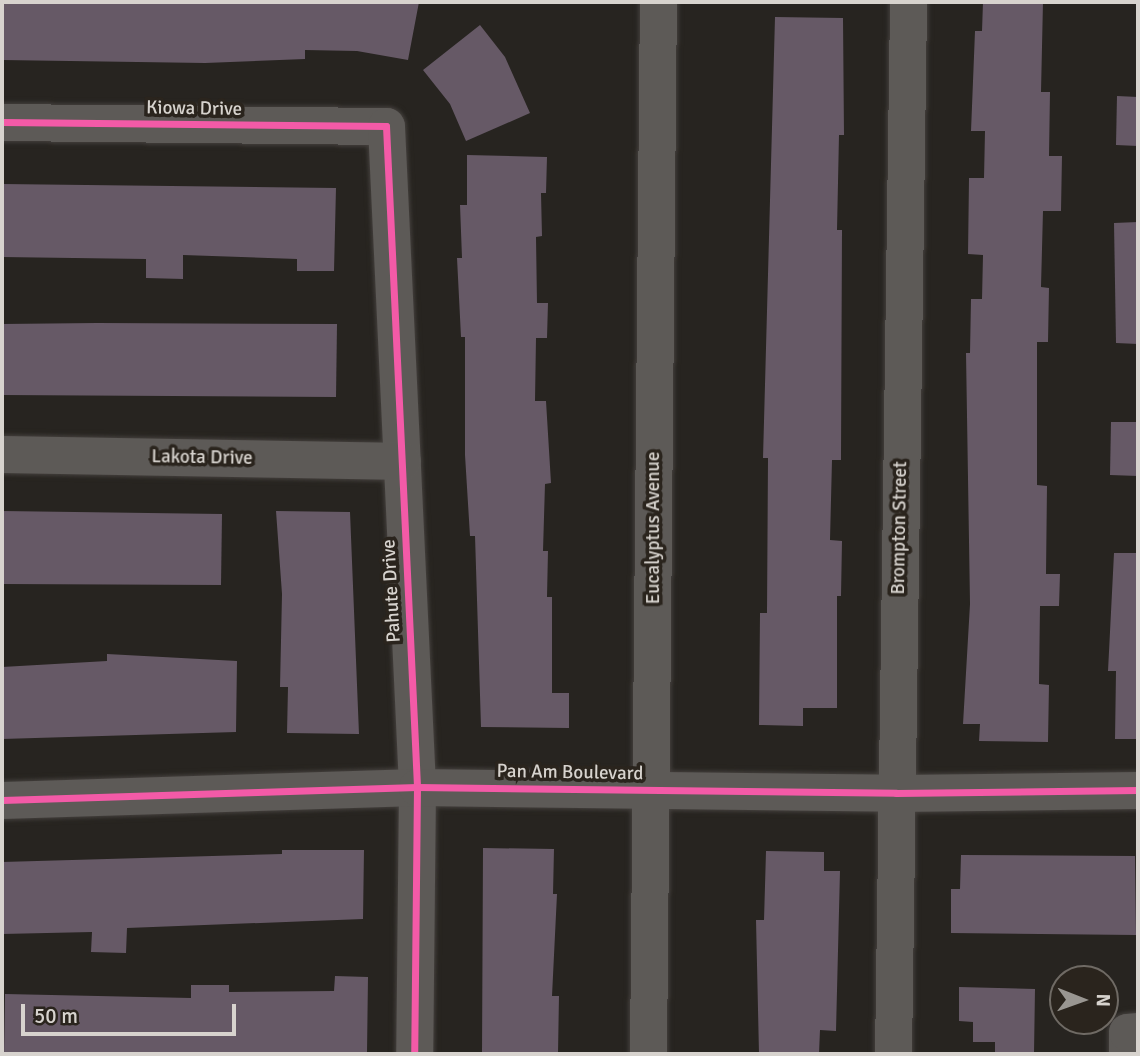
<!DOCTYPE html>
<style>
body{margin:0}
#map{position:relative;width:1140px;height:1056px;overflow:hidden;background:#272420;font-family:Signika,sans-serif}
div>[style]{position:absolute}
.building>*{inset:0;background:#665966}
.roads{filter:drop-shadow(0 0 2px #44403d) drop-shadow(0 0 2px #44403d)}
.minor>*{height:37px;margin:-18.5px;padding:0 18.5px;transform-origin:18.5px;border-radius:18.5px;background:#5d5a57}
.cycleway>*{height:7px;margin:-3.5px;padding:0 3.5px;transform-origin:3.5px;border-radius:3.5px;background:#f35aa7}
span{translate:-50% -50%;white-space:nowrap;text-align:center;line-height:1.15;-webkit-text-stroke:7px #2a241d;paint-order:stroke}
.street-label{font-size:19px;color:#d7d3ce}
.frame{position:absolute;inset:0;border:4px solid #d7d3ce;pointer-events:none}
.north{position:absolute;left:1049px;top:965px;width:70px;height:70px;box-sizing:border-box;background:#2a241d;border:2px solid #6f6a64;border-radius:50%;rotate:91deg;font-size:19px;font-weight:700;line-height:28px;text-align:center;color:#d7d3ce}
.north::after{content:'';display:block;margin:auto;width:24px;height:32px;background:#999691;clip-path:polygon(50% 0,100% 100%,50% 72%,0 100%)}
.scale{position:absolute;left:21px;top:1004px;width:215px;height:32px;box-sizing:border-box;border:4px solid #d7d3ce;border-top:0;padding-left:9px;font-size:21px;line-height:24px;white-space:nowrap;color:#d7d3ce;-webkit-text-stroke:5px #2a241d;paint-order:stroke}
</style>
<div id="map">
<div class="building">
<i style="clip-path:polygon(2px 2px,419px 2px,408px 60px,357px 51px,305px 50px,305px 59px,205px 63px,2px 60px)"></i>
<i style="clip-path:polygon(983px 2px,1043px 2px,1041px 92px,1050px 92px,1049px 156px,1062px 156px,1061px 211px,1043px 211px,1041px 287px,1049px 288px,1048px 342px,1037px 342px,1037px 485px,1047px 486px,1046px 574px,1060px 574px,1059px 606px,1040px 606px,1039px 684px,1049px 685px,1048px 742px,979px 741px,980px 724px,963px 724px,970px 604px,966px 353px,970px 353px,971px 299px,982px 299px,983px 255px,968px 254px,969px 178px,984px 178px,985px 131px,971px 131px,975px 31px,982px 31px)"></i>
<i style="clip-path:polygon(775px 17px,843px 18px,844px 135px,839px 135px,837px 230px,842px 230px,841px 460px,832px 460px,830px 540px,842px 541px,841px 596px,837px 596px,837px 708px,803px 708px,803px 726px,759px 725px,760px 613px,767px 613px,768px 458px,763px 458px)"></i>
<i style="clip-path:polygon(480px 25px,505px 57px,530px 113px,466px 141px,450px 104px,423px 70px)"></i>
<i style="clip-path:polygon(1117px 96px,1138px 97px,1138px 146px,1116px 145px)"></i>
<i style="clip-path:polygon(467px 155px,547px 157px,546px 193px,541px 193px,542px 236px,536px 237px,537px 303px,548px 303px,547px 338px,536px 338px,535px 401px,546px 401px,551px 483px,545px 484px,543px 551px,548px 551px,547px 597px,552px 597px,552px 693px,569px 693px,569px 728px,481px 727px,475px 536px,470px 536px,465px 455px,465px 337px,461px 337px,457px 258px,462px 258px,460px 205px,467px 205px)"></i>
<i style="clip-path:polygon(2px 184px,336px 188px,334px 271px,297px 271px,297px 259px,183px 255px,183px 279px,146px 278px,146px 259px,2px 257px)"></i>
<i style="clip-path:polygon(1138px 222px,1138px 344px,1116px 343px,1114px 223px)"></i>
<i style="clip-path:polygon(97px 323px,337px 324px,336px 397px,2px 395px,2px 324px)"></i>
<i style="clip-path:polygon(1111px 422px,1138px 422px,1138px 476px,1110px 475px)"></i>
<i style="clip-path:polygon(2px 511px,222px 514px,221px 585px,2px 584px)"></i>
<i style="clip-path:polygon(276px 511px,350px 512px,359px 734px,287px 733px,288px 687px,280px 687px,282px 594px)"></i>
<i style="clip-path:polygon(1114px 553px,1138px 553px,1138px 739px,1115px 739px,1116px 671px,1108px 671px)"></i>
<i style="clip-path:polygon(107px 654px,237px 661px,236px 732px,2px 739px,2px 667px,107px 661px)"></i>
<i style="clip-path:polygon(483px 848px,554px 849px,553px 894px,557px 894px,552px 996px,559px 996px,558px 1054px,482px 1054px)"></i>
<i style="clip-path:polygon(282px 850px,364px 850px,363px 919px,127px 928px,126px 953px,91px 952px,92px 932px,2px 934px,2px 862px,282px 854px)"></i>
<i style="clip-path:polygon(766px 851px,824px 852px,824px 871px,840px 871px,836px 1031px,820px 1030px,819px 1054px,759px 1054px,756px 920px,764px 920px)"></i>
<i style="clip-path:polygon(961px 855px,1135px 856px,1136px 935px,951px 933px,951px 889px,960px 889px)"></i>
<i style="clip-path:polygon(335px 976px,368px 977px,367px 1054px,4px 1054px,5px 994px,191px 998px,191px 985px,229px 985px,229px 992px,334px 991px)"></i>
<i style="clip-path:polygon(959px 987px,1035px 989px,1034px 1054px,995px 1054px,995px 1042px,973px 1042px,973px 1022px,959px 1021px)"></i>
</div>
<div class="roads">
<div class="minor">
<i style="left:2px;top:122px;width:384px;rotate:0.6deg"></i>
<i style="left:386px;top:126px;width:662px;rotate:87.31deg"></i>
<i style="left:417px;top:787px;width:267px;rotate:90.6deg"></i>
<i style="left:2px;top:454px;width:400px;rotate:1deg"></i>
<i style="left:2px;top:800px;width:415px;rotate:-1.8deg"></i>
<i style="left:417px;top:787px;width:479px;rotate:0.7deg"></i>
<i style="left:896px;top:793px;width:242px;rotate:-0.7deg"></i>
<i style="left:648px;top:1054px;width:1052px;rotate:-89.46deg"></i>
<i style="left:893px;top:1054px;width:1052px;rotate:-89.18deg"></i>
<i style="left:1127px;top:1054px;width:22px;rotate:-90deg"></i>
<i style="left:1127px;top:1032px;width:11px;rotate:-5deg"></i>
</div>
</div>
<div class="cycleway">
<i style="left:2px;top:122px;width:384px;rotate:0.6deg"></i>
<i style="left:386px;top:126px;width:662px;rotate:87.31deg"></i>
<i style="left:417px;top:787px;width:267px;rotate:90.6deg"></i>
<i style="left:2px;top:800px;width:415px;rotate:-1.8deg"></i>
<i style="left:417px;top:787px;width:479px;rotate:0.7deg"></i>
<i style="left:896px;top:793px;width:242px;rotate:-0.7deg"></i>
</div>
<div class="street-label">
<span style="left:194px;top:109px;rotate:1deg">Kiowa Drive</span>
<span style="left:202px;top:458px;rotate:1deg">Lakota Drive</span>
<span style="left:654px;top:528px;rotate:-90deg">Eucalyptus Avenue</span>
<span style="left:900px;top:528px;rotate:-89deg">Brompton Street</span>
<span style="left:392px;top:591px;rotate:-93deg">Pahute Drive</span>
<span style="left:570px;top:773px;rotate:1deg">Pan Am Boulevard</span>
</div>
<div class="frame"></div>
<div class="north">N</div>
<div class="scale">50 m</div>
</div>
